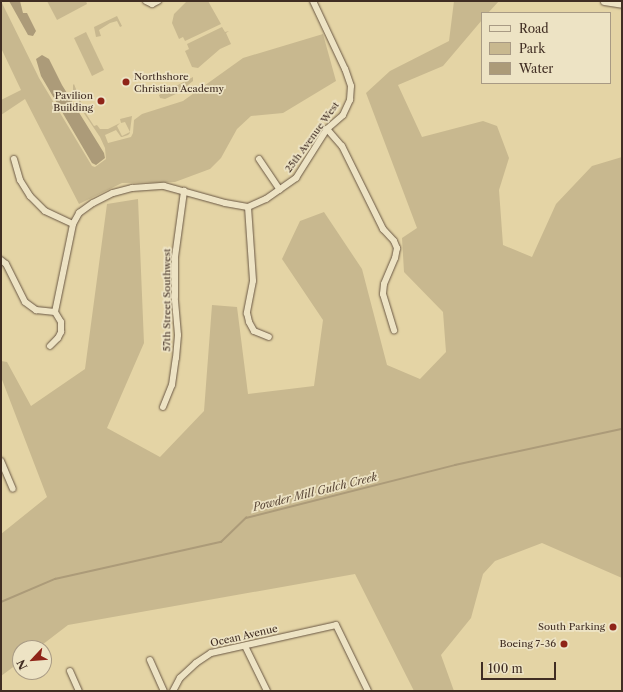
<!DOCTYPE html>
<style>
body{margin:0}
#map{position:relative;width:623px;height:692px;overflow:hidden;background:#e4d4a5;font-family:"Libre Caslon Text",serif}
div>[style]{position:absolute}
.green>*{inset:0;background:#c8b88f}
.water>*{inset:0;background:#ac9b79}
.stream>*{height:1.5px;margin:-0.75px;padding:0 0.75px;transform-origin:0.75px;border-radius:0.75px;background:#ac9b79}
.roads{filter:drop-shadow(0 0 1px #695744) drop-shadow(0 0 1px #695744)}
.minor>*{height:6px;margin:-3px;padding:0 3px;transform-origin:3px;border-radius:3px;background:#ede3c4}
.tertiary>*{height:7px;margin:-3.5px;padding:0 3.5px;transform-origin:3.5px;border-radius:3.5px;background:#ede3c4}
.dots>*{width:11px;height:11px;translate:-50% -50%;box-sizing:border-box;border:2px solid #ede3c4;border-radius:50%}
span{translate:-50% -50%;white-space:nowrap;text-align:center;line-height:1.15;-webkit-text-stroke:3.5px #ede3c4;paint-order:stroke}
.poi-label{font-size:10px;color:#402d23}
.left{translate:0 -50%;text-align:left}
.right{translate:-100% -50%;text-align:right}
.street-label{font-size:10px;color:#402d23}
.water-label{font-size:11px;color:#5b4838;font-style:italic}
.frame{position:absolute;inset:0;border:2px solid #402d23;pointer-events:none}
.legend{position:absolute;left:481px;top:12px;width:130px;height:72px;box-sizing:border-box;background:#ede3c4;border:1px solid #a89a84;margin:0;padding:5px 7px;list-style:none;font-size:12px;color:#402d23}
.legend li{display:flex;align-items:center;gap:8px;height:20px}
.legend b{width:20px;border:1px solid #a89a84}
.north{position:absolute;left:12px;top:640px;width:40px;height:40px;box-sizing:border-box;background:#ede3c4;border:1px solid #a89a84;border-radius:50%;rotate:244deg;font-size:11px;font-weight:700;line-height:16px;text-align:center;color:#402d23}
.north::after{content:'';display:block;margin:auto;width:14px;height:18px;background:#8f2418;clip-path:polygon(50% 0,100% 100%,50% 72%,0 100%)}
.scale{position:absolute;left:481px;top:662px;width:75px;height:18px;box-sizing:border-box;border:2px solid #402d23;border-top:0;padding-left:5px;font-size:12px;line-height:14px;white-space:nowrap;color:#402d23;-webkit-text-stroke:3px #ede3c4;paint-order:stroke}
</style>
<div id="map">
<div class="green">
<i style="clip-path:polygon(1px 1px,39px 78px,92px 166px,95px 167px,106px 159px,105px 148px,100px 137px,79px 106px,73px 90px,73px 85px,74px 84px,85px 112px,94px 126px,97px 125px,100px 129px,108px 129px,120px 123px,117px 126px,122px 136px,130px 132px,125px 122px,121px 123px,120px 119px,132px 116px,130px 131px,130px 133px,128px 135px,122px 137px,121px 137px,116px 130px,105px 135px,108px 143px,131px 137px,133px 133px,134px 120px,142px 114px,183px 101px,243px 58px,323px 34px,336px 81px,283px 113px,251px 116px,237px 129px,221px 158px,210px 169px,175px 182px,122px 183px,79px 204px,25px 99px,1px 115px,1px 100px,21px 90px,1px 48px)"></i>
<i style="clip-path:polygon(47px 1px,86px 1px,87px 4px,57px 20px)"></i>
<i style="clip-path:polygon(187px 1px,208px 1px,221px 24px,185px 41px,183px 37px,179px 39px,172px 23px,174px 14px)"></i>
<i style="clip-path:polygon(454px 1px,499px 1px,488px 13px,482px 13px,482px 20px,443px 66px,398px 85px,422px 137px,483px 121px,497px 126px,509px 158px,499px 190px,503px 245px,532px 257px,556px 204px,592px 166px,622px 157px,622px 578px,542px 543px,495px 561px,483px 574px,471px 618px,441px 655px,454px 691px,414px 691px,355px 574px,68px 625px,38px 648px,20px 648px,20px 662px,1px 676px,1px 534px,47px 497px,1px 377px,1px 361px,7px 362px,31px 406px,85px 369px,107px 204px,138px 199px,144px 343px,107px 428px,160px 457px,204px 411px,212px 305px,237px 307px,248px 394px,314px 386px,323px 320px,282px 259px,300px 221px,324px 212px,362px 269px,387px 365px,420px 379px,446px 352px,443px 312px,404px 272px,402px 238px,417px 228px,366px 93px,390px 71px,449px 41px)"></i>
<i style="clip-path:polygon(117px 16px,122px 26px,120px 27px,117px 21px,110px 23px,99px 30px,101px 36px,96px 37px,94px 27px)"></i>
<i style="clip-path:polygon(222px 27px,225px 32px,229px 31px,226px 33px,231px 44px,220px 49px,198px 68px,192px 67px,185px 51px,189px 49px,187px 44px)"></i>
<i style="clip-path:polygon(86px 32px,104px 70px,92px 76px,74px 38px)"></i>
<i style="clip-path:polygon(193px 77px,193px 81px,178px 93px,165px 99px,160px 98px,159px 95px)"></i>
</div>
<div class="water">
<i style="clip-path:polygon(9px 1px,20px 1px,23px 13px,27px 13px,36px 31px,33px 36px,28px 35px)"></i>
<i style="clip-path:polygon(42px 55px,49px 59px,62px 85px,104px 153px,105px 158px,96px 165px,92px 163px,41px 76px,36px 59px)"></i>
</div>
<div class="stream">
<i style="left:1px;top:602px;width:59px;rotate:-23.1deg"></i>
<i style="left:55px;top:579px;width:170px;rotate:-12.6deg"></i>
<i style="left:221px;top:542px;width:35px;rotate:-44deg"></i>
<i style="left:246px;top:518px;width:216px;rotate:-14.2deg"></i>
<i style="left:455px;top:465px;width:171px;rotate:-12.2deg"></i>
</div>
<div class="roads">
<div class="minor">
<i style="left:146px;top:1px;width:7px;rotate:27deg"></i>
<i style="left:152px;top:4px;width:7px;rotate:-27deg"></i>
<i style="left:327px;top:129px;width:23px;rotate:49deg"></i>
<i style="left:342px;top:146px;width:93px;rotate:63.7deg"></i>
<i style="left:383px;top:229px;width:16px;rotate:47deg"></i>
<i style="left:394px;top:241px;width:8px;rotate:67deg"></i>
<i style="left:397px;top:248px;width:10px;rotate:101deg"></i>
<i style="left:395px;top:258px;width:28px;rotate:113deg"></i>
<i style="left:384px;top:284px;width:10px;rotate:96deg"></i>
<i style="left:383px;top:294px;width:38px;rotate:73deg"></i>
<i style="left:14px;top:159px;width:22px;rotate:74deg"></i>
<i style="left:20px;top:180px;width:19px;rotate:58deg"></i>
<i style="left:30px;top:196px;width:21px;rotate:45deg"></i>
<i style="left:45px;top:211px;width:31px;rotate:25deg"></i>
<i style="left:259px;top:159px;width:37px;rotate:56deg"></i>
<i style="left:248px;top:207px;width:74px;rotate:86.1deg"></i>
<i style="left:253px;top:281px;width:33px;rotate:101deg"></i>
<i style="left:247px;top:313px;width:9px;rotate:77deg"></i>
<i style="left:249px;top:322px;width:10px;rotate:61deg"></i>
<i style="left:254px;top:331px;width:16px;rotate:22deg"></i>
<i style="left:1px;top:260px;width:6px;rotate:39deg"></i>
<i style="left:6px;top:264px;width:42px;rotate:63.4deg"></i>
<i style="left:25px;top:302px;width:14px;rotate:36deg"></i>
<i style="left:36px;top:310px;width:19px;rotate:6deg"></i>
<i style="left:55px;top:312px;width:90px;rotate:-78.4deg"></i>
<i style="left:73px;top:224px;width:13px;rotate:-61deg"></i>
<i style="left:79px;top:213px;width:17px;rotate:-36deg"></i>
<i style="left:93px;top:203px;width:22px;rotate:-27deg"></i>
<i style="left:113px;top:193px;width:20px;rotate:-15deg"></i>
<i style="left:132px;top:188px;width:32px;rotate:-4deg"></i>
<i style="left:164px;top:186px;width:63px;rotate:15.6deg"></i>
<i style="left:225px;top:203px;width:23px;rotate:10deg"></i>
<i style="left:248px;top:207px;width:20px;rotate:-24deg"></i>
<i style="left:266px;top:199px;width:37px;rotate:-35deg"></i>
<i style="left:296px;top:178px;width:58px;rotate:-57.7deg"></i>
<i style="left:327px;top:129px;width:21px;rotate:-41deg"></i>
<i style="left:343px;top:115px;width:17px;rotate:-65deg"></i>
<i style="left:350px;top:100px;width:14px;rotate:-86deg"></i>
<i style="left:351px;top:86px;width:18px;rotate:-109deg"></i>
<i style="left:345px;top:69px;width:75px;rotate:-115.2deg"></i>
<i style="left:50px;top:346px;width:11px;rotate:-45deg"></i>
<i style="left:58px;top:338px;width:7px;rotate:-63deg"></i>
<i style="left:61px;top:332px;width:10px;rotate:-90deg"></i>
<i style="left:61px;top:322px;width:12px;rotate:-121deg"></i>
<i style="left:163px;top:407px;width:24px;rotate:-68deg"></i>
<i style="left:172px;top:385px;width:27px;rotate:-82deg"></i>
<i style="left:176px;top:358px;width:23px;rotate:-85deg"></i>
<i style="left:178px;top:335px;width:38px;rotate:-95deg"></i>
<i style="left:175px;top:297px;width:40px;rotate:-90deg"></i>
<i style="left:175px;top:257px;width:67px;rotate:-82.2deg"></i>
<i style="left:1px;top:461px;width:30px;rotate:67deg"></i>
<i style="left:245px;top:646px;width:50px;rotate:63.9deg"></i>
<i style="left:150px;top:660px;width:34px;rotate:66deg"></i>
<i style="left:70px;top:671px;width:22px;rotate:66deg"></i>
<i style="left:173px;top:691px;width:15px;rotate:-62deg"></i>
<i style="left:180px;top:678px;width:22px;rotate:-43deg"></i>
<i style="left:196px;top:663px;width:18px;rotate:-34deg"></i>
<i style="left:211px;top:653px;width:128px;rotate:-12.6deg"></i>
<i style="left:336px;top:625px;width:73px;rotate:64.1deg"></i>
</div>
<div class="tertiary">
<i style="left:604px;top:1px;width:18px;rotate:9deg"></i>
</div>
</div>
<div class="dots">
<i style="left:126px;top:82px;background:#8f2418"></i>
<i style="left:101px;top:101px;background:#8f2418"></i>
<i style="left:613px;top:627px;background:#8f2418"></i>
<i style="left:564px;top:644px;background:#8f2418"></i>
</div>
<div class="poi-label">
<span class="left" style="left:134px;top:82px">Northshore<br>Christian Academy</span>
<span class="right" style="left:93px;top:101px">Pavilion<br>Building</span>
<span class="right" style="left:605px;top:627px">South Parking</span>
<span class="right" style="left:556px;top:644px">Boeing 7-36</span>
</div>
<div class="street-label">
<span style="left:312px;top:137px;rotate:-54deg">25th Avenue West</span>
<span style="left:167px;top:300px;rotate:-90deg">57th Street Southwest</span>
<span style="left:244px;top:636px;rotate:-13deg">Ocean Avenue</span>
</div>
<div class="water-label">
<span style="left:315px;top:492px;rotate:-14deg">Powder Mill Gulch Creek</span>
</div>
<div class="frame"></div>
<ul class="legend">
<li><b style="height:5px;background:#ede3c4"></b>Road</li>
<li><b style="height:11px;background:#c8b88f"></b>Park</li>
<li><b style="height:11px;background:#ac9b79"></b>Water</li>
</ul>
<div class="north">N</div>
<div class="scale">100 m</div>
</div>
